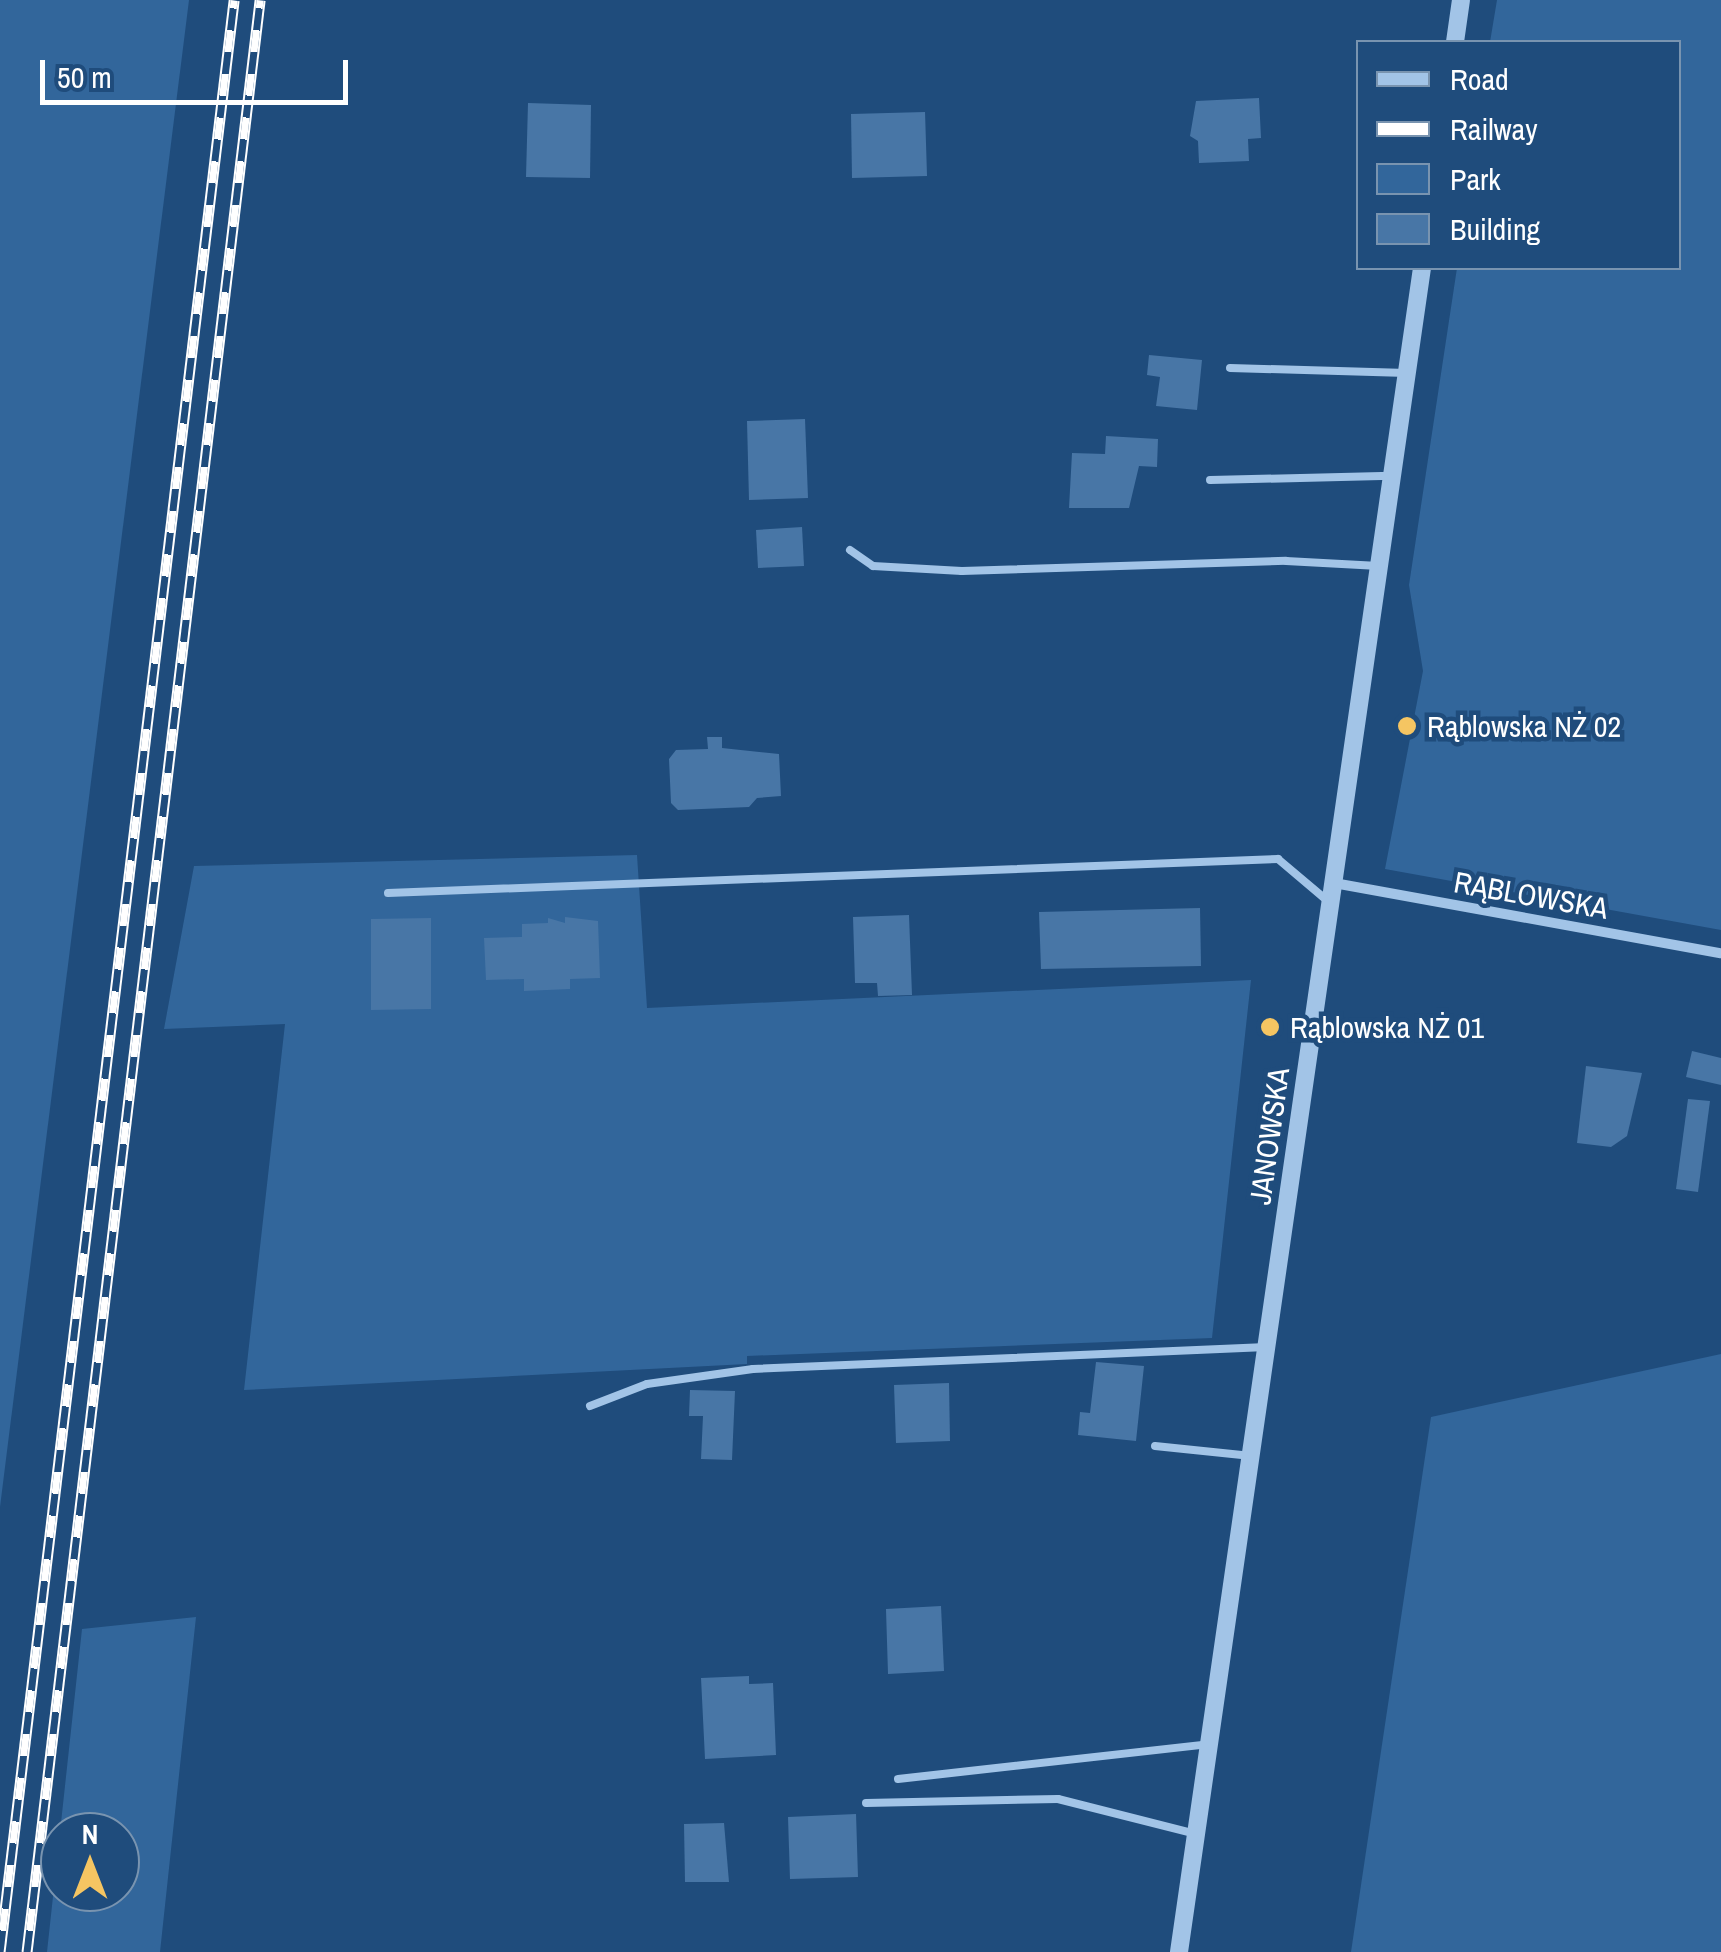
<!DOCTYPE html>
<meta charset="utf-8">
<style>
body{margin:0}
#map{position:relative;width:1721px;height:1952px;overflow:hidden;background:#1f4c7c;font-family:"Archivo Narrow",sans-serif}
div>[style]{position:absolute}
.green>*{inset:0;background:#32669b}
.building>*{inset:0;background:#4876a6}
.service>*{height:8px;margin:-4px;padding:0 4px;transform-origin:4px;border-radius:4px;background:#a2c4e7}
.minor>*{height:10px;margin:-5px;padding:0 5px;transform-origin:5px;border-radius:5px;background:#a2c4e7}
.tertiary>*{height:18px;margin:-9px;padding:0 9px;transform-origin:9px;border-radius:9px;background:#a2c4e7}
.rail>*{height:11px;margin-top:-5.5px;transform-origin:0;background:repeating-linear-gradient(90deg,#1f4c7c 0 22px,#fff 0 44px);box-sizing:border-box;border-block:2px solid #fff}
.dots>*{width:28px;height:28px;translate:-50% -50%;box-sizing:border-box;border:5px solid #1f4c7c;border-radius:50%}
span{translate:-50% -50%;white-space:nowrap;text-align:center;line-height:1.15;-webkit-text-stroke:9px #1f4c7c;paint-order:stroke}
.poi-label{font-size:30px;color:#fff}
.left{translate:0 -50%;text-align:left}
.street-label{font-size:30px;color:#fff}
.legend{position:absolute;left:1356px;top:40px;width:325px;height:230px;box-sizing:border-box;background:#1f4c7c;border:2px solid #7994b0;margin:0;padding:12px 18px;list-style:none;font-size:30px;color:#fff}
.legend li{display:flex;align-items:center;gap:20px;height:50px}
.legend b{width:50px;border:2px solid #7994b0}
.north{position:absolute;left:40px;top:1812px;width:100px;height:100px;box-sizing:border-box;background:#1f4c7c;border:2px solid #7994b0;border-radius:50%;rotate:0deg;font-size:28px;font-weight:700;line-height:40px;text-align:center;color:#fff}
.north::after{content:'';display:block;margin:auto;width:35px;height:45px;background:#f5c562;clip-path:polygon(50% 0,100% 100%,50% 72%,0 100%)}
.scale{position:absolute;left:40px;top:60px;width:308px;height:45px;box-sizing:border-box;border:5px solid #fff;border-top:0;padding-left:12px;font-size:30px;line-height:35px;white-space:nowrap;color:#fff;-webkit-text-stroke:8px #1f4c7c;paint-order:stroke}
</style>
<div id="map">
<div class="green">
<i style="clip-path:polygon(0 0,189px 0,0 1507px)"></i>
<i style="clip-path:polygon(1497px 0,1721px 0,1721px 930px,1385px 869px,1423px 671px,1409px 585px,1457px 268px,1678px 268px,1678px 42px,1490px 42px)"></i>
<i style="clip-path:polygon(637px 855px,647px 1008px,1251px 980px,1212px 1338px,747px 1356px,747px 1364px,244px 1390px,285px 1024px,164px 1029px,194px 866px)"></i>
<i style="clip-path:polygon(1721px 1354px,1721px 1952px,1351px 1952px,1431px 1417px)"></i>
<i style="clip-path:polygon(evenodd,196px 1617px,160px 1952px,47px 1952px,82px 1629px,196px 1617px,60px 1832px,120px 1832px,120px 1892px,60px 1892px,60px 1832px)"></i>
</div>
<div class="building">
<i style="clip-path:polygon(1259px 98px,1261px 138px,1248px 139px,1249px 161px,1199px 163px,1198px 141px,1190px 136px,1196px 101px)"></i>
<i style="clip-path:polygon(528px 103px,591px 105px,590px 178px,526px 177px)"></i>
<i style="clip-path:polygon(925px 112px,927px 176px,852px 178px,851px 114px)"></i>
<i style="clip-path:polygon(1149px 355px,1202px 360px,1197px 410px,1156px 406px,1160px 377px,1147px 375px)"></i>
<i style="clip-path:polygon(805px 419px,808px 498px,749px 500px,747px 421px)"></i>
<i style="clip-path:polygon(1106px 436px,1158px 439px,1157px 467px,1139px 466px,1129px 508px,1069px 508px,1072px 453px,1105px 454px)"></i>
<i style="clip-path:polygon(802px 527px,804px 566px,758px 568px,756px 530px)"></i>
<i style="clip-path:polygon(707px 737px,722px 737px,722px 748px,779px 754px,781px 796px,757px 798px,749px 807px,678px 810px,671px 803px,669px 759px,676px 750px,708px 749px)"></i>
<i style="clip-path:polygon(1200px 908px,1201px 966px,1041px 969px,1039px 912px)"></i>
<i style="clip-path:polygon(909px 915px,912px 995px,878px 996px,877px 983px,855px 983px,853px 917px)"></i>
<i style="clip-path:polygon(565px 917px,598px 921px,600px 978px,570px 979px,570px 989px,524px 991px,524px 979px,486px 980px,484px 938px,522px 937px,522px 924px,548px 923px,548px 918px,565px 923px)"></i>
<i style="clip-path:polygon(431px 918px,431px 1009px,371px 1010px,371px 919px)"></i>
<i style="clip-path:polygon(1692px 1051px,1721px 1058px,1721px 1085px,1686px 1077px)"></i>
<i style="clip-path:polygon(1586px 1066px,1642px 1073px,1627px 1136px,1611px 1147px,1577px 1143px)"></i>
<i style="clip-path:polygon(1688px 1099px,1710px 1101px,1698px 1192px,1676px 1189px)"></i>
<i style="clip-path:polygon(1096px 1362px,1144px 1366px,1136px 1441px,1078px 1435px,1080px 1412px,1090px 1413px)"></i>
<i style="clip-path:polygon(949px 1383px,950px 1441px,896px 1443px,894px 1385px)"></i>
<i style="clip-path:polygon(690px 1390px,735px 1391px,732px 1460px,701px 1459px,703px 1416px,689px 1416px)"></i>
<i style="clip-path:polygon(941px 1606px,944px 1671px,888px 1674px,886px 1609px)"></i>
<i style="clip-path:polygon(749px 1676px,749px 1684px,773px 1683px,776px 1755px,705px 1759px,701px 1678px)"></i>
<i style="clip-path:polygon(856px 1814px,858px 1877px,790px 1879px,788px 1817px)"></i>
<i style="clip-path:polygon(724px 1823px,729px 1882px,685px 1882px,684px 1824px)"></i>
</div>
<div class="service">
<i style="left:1230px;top:368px;width:177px;rotate:1.6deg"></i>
<i style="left:1210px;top:480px;width:182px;rotate:-1.3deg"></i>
<i style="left:850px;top:550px;width:28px;rotate:35deg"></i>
<i style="left:873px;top:566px;width:89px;rotate:3.2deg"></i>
<i style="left:962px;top:571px;width:324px;rotate:-1.8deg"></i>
<i style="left:1286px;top:561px;width:93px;rotate:3.1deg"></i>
<i style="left:388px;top:893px;width:891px;rotate:-2.19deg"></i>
<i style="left:1278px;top:859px;width:68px;rotate:40.2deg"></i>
<i style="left:590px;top:1406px;width:61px;rotate:-21.1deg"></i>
<i style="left:647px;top:1384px;width:107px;rotate:-8.1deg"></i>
<i style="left:753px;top:1369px;width:514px;rotate:-2.45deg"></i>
<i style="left:1155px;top:1446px;width:97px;rotate:5.9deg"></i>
<i style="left:898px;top:1779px;width:313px;rotate:-6.4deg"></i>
<i style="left:866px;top:1803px;width:192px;rotate:-1.2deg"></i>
<i style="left:1058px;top:1799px;width:142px;rotate:14.2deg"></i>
</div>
<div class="minor">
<i style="left:1334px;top:883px;width:393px;rotate:10.3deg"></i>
</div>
<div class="tertiary">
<i style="left:1455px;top:42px;width:42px;rotate:-81.9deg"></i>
<i style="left:1179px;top:1952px;width:1701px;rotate:-81.79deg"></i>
</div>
<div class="rail">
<i style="left:0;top:1952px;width:1966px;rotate:-83.16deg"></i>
<i style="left:27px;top:1952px;width:1966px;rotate:-83.19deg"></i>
</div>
<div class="dots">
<i style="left:1407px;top:726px;background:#f5c562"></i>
<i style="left:1270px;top:1027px;background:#f5c562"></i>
</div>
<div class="poi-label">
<span class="left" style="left:1427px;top:726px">Rąblowska NŻ 02</span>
<span class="left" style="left:1290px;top:1027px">Rąblowska NŻ 01</span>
</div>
<div class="street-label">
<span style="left:1531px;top:895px;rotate:10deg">RĄBLOWSKA</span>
<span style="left:1269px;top:1136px;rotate:-82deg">JANOWSKA</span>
</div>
<ul class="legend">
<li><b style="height:12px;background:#a2c4e7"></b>Road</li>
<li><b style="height:12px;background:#fff"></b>Railway</li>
<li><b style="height:28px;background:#32669b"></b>Park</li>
<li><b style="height:28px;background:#4876a6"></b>Building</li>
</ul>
<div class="north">N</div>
<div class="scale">50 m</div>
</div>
